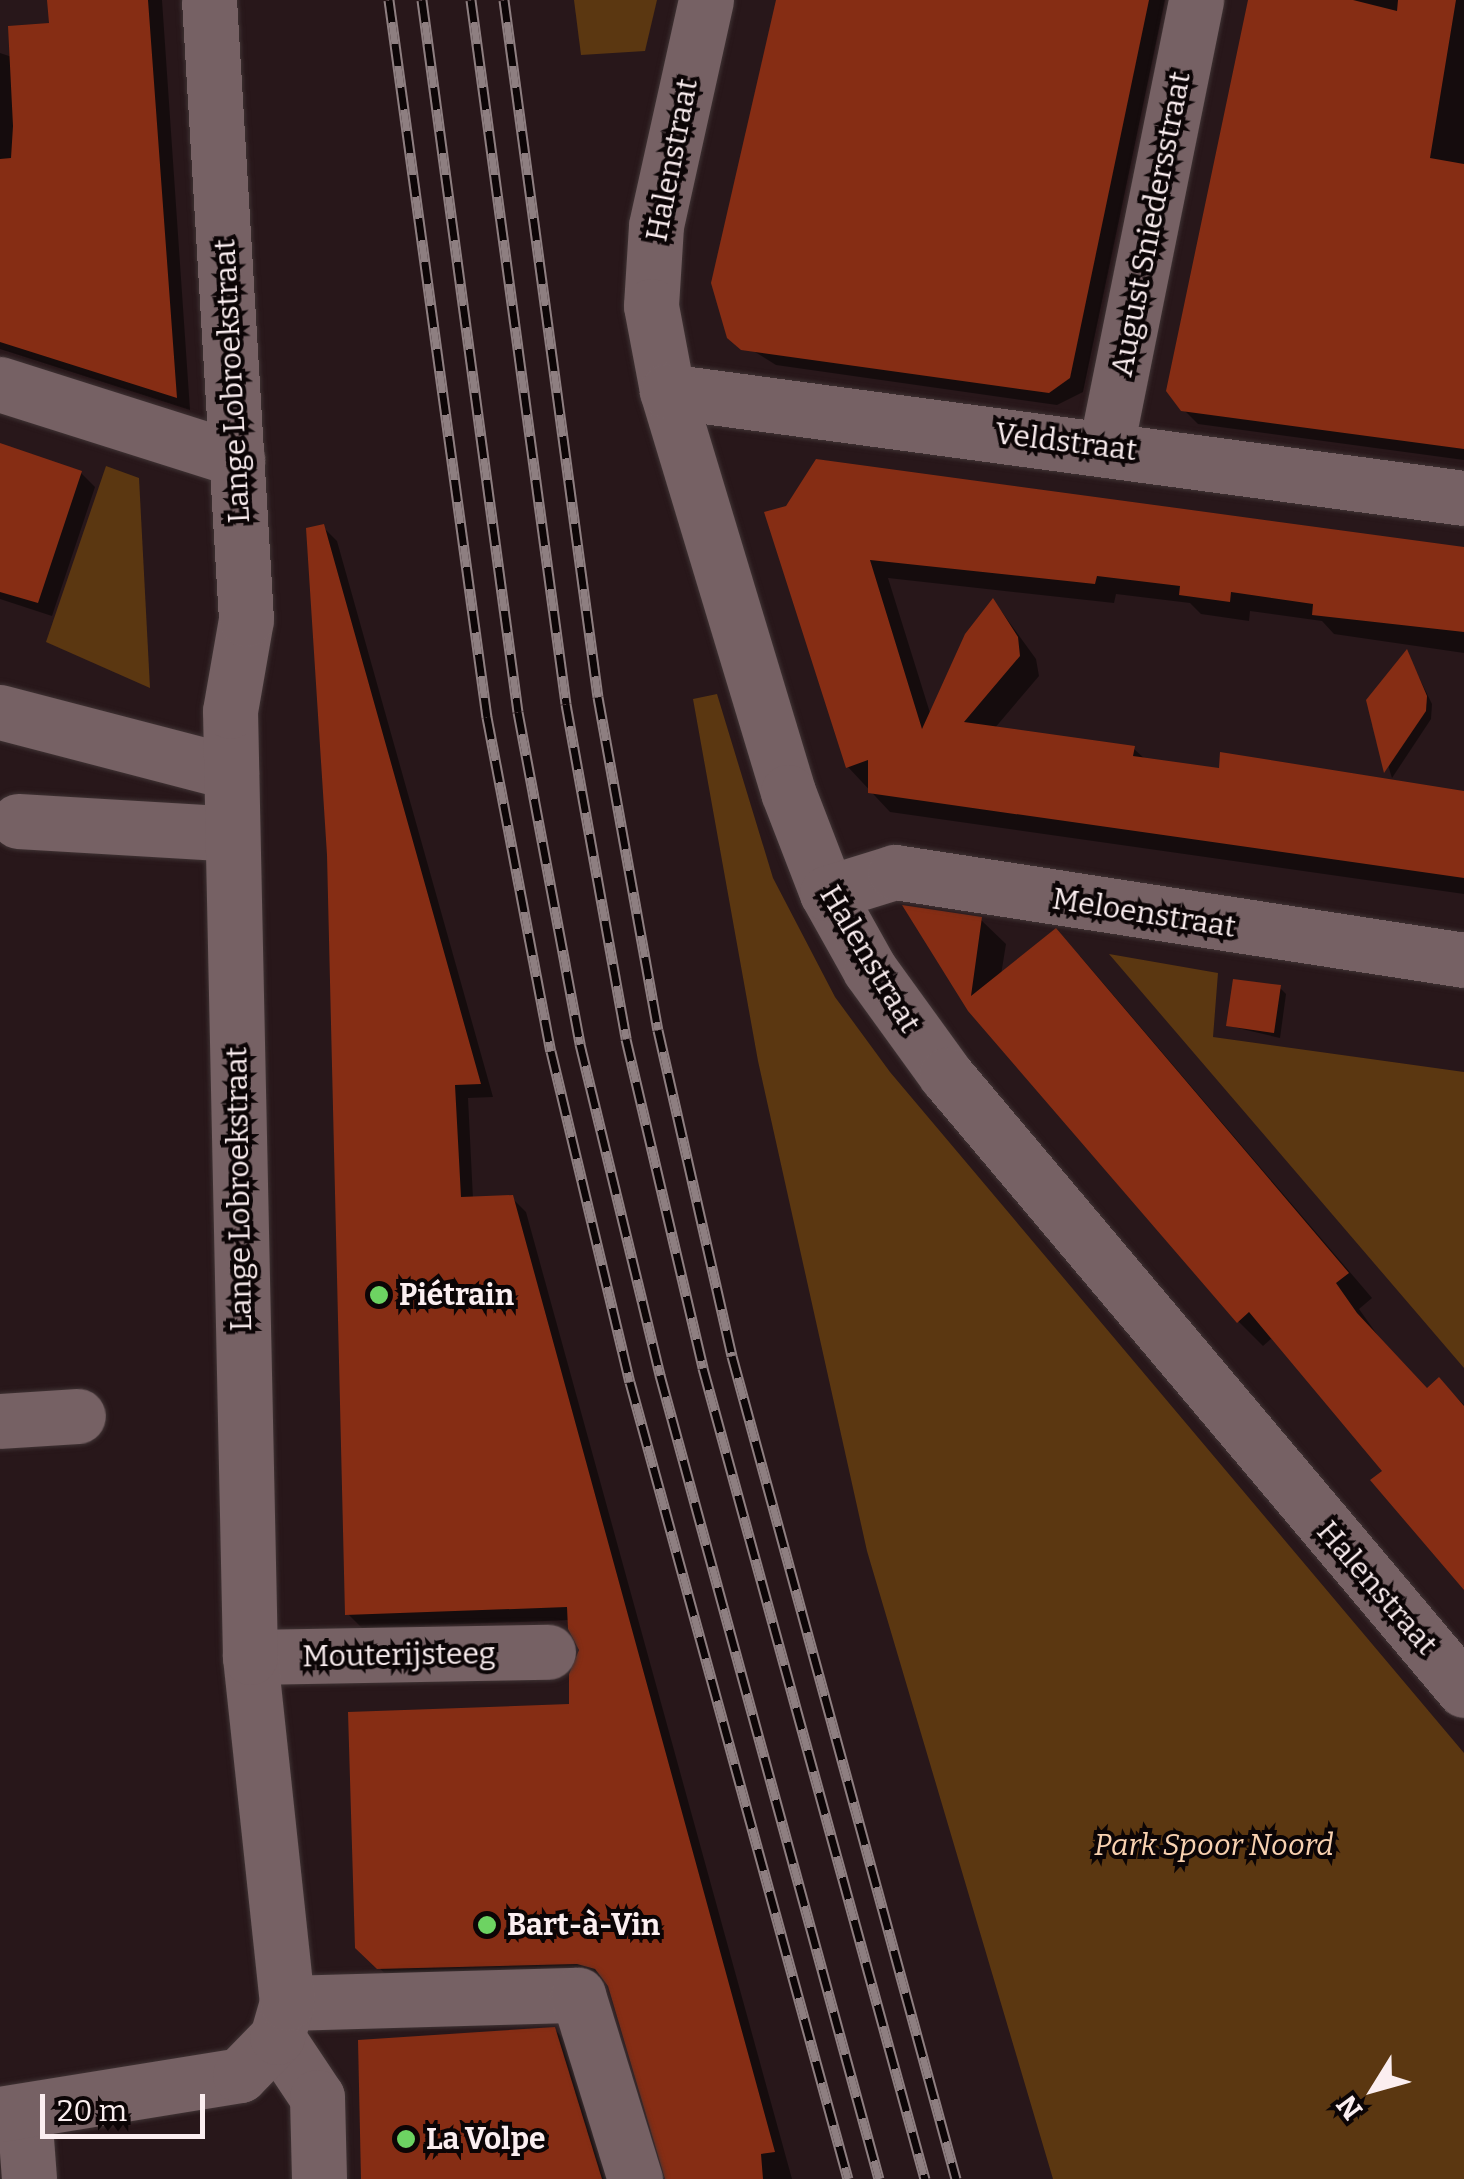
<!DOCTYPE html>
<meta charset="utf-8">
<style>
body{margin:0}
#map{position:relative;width:1464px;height:2179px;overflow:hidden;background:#28171a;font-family:Bitter,serif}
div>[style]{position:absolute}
.green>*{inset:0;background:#5b3711}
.shadow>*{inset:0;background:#0007}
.building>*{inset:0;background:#862d14}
.roads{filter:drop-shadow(0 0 2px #3f3334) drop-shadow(0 0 2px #3f3334)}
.minor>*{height:55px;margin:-27.5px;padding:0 27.5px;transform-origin:27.5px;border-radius:27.5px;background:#766164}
.rail>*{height:11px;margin-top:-5.5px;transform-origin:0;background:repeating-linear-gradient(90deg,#0c0506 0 22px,#8e7f81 0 44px);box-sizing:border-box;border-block:2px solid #8e7f81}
.dots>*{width:28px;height:28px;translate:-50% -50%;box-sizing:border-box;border:5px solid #0c0506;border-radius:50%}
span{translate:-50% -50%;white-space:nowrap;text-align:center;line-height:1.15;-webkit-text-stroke:8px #0c0506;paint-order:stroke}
.street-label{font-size:30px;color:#fbeef0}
.poi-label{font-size:30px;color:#fbeef0;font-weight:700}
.left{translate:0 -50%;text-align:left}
.park-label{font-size:30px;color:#f8d1b0;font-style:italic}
.north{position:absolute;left:1324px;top:2039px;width:100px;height:100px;-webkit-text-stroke:8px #0c0506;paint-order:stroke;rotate:233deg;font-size:28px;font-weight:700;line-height:40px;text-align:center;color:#fbeef0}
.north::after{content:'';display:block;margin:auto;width:35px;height:45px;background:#fbeef0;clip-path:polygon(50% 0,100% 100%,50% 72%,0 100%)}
.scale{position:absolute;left:40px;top:2094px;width:165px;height:45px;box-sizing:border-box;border:5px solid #fbeef0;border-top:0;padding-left:12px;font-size:30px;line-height:35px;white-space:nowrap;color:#fbeef0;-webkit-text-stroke:8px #0c0506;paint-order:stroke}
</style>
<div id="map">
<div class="green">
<i style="clip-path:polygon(574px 0,657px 0,645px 51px,581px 55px)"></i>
<i style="clip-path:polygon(106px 466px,139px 478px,150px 688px,46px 642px)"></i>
<i style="clip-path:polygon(717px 694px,773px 878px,835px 997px,890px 1072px,1464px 1753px,1464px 2179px,1053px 2179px,867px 1551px,758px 1061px,693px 699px)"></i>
<i style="clip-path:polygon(1109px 954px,1218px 973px,1213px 1037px,1464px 1072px,1464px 1368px)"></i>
</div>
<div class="shadow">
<i style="clip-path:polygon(50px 0,162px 0,190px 410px,0 349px,0 53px,12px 57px,52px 25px)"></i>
<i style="clip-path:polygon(779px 0,1165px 0,1083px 392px,1057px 405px,776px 365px,729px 336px)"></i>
<i style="clip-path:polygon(1251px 0,1464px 0,1464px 460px,1198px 424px,1183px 409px)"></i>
<i style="clip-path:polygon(0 446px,81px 473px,95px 487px,52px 616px,0 599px)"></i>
<i style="clip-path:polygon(768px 514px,1464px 550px,1464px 653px,1334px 634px,1322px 621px,1250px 611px,1249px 621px,1201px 614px,1190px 603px,1116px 594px,1114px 603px,888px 578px,931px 716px,994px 601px,1036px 659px,1039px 676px,994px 729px,1133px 748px,1146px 760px,1221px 771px,1464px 793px,1464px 894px,890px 812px,848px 767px)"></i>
<i style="clip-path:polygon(323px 527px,337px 541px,493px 1097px,468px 1098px,473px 1199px,512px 1198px,526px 1212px,792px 2179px,666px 2179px,608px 1982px,593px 1977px,394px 1982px,357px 1947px,572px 1707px,582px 1650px,570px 1620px,362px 1628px,348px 1614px)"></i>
<i style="clip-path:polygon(1407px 653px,1432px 704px,1431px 719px,1392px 778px,1368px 700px)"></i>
<i style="clip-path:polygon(907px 908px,981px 920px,1006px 944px,1001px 975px,1080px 956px,1372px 1298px,1359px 1309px,1381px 1340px,1428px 1391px,1439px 1380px,1464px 1405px,1464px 1586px,1386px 1472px,1273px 1337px,1263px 1346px,1238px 1321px,971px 1008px)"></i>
<i style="clip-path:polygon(1279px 987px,1286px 994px,1280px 1038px,1229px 1026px)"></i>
<i style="clip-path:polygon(554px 2029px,569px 2044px,614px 2179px,364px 2179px)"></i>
</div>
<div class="building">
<i style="clip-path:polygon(47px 0,148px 0,177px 398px,0 342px,0 159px,11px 158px,13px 126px,8px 26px,49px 23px)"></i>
<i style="clip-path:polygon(776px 0,1149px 0,1070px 378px,1049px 393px,741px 350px,727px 338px,711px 283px)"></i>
<i style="clip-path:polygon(1248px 0,1353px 0,1397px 11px,1398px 0,1456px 0,1430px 158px,1464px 164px,1464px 449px,1181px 411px,1166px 391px)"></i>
<i style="clip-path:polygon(0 443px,82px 471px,38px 603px,0 592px)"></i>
<i style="clip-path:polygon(816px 459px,1464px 547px,1464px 632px,1312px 615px,1313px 604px,1231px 592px,1230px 602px,1179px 595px,1180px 586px,1097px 576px,1095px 584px,870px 560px,922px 729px,965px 634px,993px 598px,1018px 637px,1020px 656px,964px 722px,1135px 746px,1133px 756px,1219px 768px,1220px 752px,1464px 791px,1464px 878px,868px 793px,868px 760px,846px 768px,764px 512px,786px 506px)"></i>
<i style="clip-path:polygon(324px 524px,481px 1084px,455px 1085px,461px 1197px,513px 1195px,775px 2152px,761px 2154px,763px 2179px,665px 2179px,608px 1986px,595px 1969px,577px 1964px,377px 1969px,355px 1948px,348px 1712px,569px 1704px,569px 1674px,579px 1650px,568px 1629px,567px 1607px,345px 1615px,327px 855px,306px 528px)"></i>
<i style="clip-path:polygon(1407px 649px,1427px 696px,1426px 711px,1384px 773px,1366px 700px)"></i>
<i style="clip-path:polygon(902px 905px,982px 917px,971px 996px,1056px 928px,1349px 1273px,1336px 1283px,1357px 1313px,1427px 1388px,1439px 1377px,1464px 1406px,1464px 1590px,1370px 1480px,1382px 1471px,1249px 1312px,1237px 1323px,968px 1011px)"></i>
<i style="clip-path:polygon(1233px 979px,1281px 985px,1274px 1033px,1226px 1026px)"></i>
<i style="clip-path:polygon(555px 2027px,602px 2179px,361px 2179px,358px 2040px)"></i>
</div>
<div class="roads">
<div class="minor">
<i style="left:706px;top:0;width:231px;rotate:102.5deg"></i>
<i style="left:656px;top:226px;width:80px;rotate:93.6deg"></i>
<i style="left:651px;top:306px;width:86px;rotate:79.3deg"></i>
<i style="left:667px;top:391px;width:419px;rotate:73.2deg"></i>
<i style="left:788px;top:792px;width:108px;rotate:68.9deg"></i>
<i style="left:827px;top:893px;width:88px;rotate:60.8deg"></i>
<i style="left:870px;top:970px;width:130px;rotate:54.1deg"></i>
<i style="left:946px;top:1075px;width:804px;rotate:49.89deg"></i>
<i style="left:0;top:384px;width:249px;rotate:17.6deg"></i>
<i style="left:667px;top:391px;width:804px;rotate:7.65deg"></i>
<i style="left:1106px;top:447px;width:456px;rotate:-78.6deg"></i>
<i style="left:0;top:712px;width:239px;rotate:14.6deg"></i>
<i style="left:18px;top:821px;width:203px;rotate:3.4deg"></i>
<i style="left:827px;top:893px;width:71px;rotate:-17.2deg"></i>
<i style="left:895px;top:872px;width:576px;rotate:8.79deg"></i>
<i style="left:0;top:1421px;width:78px;rotate:-3.7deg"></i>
<i style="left:250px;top:1657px;width:298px;rotate:-1deg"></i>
<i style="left:287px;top:2003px;width:291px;rotate:-1.6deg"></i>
<i style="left:578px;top:1995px;width:193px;rotate:72.8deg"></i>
<i style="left:277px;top:2037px;width:72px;rotate:56.3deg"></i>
<i style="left:317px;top:2097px;width:82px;rotate:88.6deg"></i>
<i style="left:24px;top:2112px;width:67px;rotate:85.7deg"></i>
<i style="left:0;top:2114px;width:243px;rotate:-9.2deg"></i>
<i style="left:240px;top:2075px;width:53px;rotate:-45.8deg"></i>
<i style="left:277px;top:2037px;width:35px;rotate:-74deg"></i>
<i style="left:287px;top:2003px;width:348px;rotate:-96.1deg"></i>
<i style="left:250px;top:1657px;width:946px;rotate:-91.21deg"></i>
<i style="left:230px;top:711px;width:93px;rotate:-80.1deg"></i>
<i style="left:246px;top:619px;width:620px;rotate:-93.42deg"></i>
</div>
</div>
<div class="rail">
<i style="left:389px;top:0;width:724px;rotate:82.22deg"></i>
<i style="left:487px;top:717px;width:340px;rotate:79.2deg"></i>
<i style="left:551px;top:1051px;width:340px;rotate:76.6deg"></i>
<i style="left:630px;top:1382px;width:826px;rotate:74.7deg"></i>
<i style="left:422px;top:0;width:718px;rotate:82.32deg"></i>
<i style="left:518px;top:712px;width:338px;rotate:79.4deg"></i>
<i style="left:580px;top:1044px;width:341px;rotate:76.4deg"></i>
<i style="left:660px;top:1375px;width:833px;rotate:74.76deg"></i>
<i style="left:471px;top:0;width:710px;rotate:82.31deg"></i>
<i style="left:566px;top:704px;width:340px;rotate:79.8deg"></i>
<i style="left:626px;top:1039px;width:338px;rotate:76.8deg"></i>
<i style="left:703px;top:1368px;width:841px;rotate:74.69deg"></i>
<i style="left:504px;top:0;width:703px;rotate:82.32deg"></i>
<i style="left:598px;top:697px;width:338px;rotate:79.8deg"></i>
<i style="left:658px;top:1030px;width:334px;rotate:77.2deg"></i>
<i style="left:732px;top:1356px;width:853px;rotate:74.77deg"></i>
</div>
<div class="dots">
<i style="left:379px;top:1295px;background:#6dd362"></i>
<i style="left:487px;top:1925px;background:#6dd362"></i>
<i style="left:406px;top:2139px;background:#6dd362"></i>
</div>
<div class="street-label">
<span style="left:672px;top:160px;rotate:-79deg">Halenstraat</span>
<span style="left:1151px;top:224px;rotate:-79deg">August Sniedersstraat</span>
<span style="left:232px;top:381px;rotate:-93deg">Lange Lobroekstraat</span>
<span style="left:1066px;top:442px;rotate:7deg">Veldstraat</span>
<span style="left:1144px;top:913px;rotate:9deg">Meloenstraat</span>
<span style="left:870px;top:959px;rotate:59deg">Halenstraat</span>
<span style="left:239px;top:1189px;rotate:-91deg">Lange Lobroekstraat</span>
<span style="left:1377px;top:1588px;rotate:49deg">Halenstraat</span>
<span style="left:399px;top:1655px;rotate:-1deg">Mouterijsteeg</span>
</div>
<div class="poi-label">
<span class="left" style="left:399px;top:1295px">Piétrain</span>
<span class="left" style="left:507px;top:1925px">Bart-à-Vin</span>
<span class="left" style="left:426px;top:2139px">La Volpe</span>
</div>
<div class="park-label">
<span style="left:1214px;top:1845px">Park Spoor Noord</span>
</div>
<div class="north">N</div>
<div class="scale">20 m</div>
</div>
